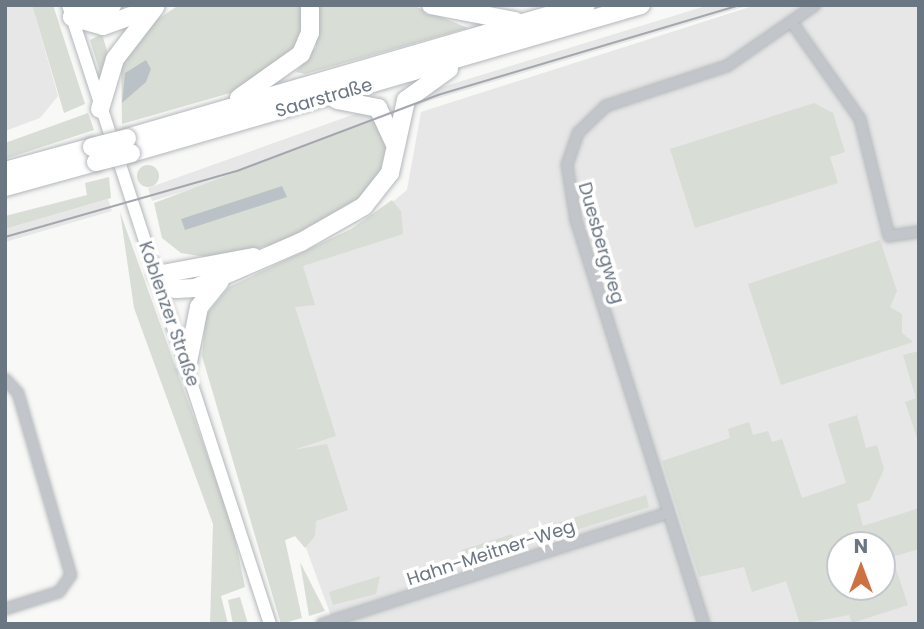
<!DOCTYPE html>
<meta charset="utf-8">
<style>
body{margin:0}
#map{position:relative;width:924px;height:629px;overflow:hidden;background:#f8f8f6;font-family:Poppins,sans-serif}
div>[style]{position:absolute}
.built>*{inset:0;background:#e6e7e6}
.green>*{inset:0;background:#d8ddd6}
.round{border-radius:50%}
.water>*{inset:0;background:#bbc2c7}
.roads{filter:drop-shadow(0 0 2px #b3b7bb) drop-shadow(0 0 2px #b3b7bb)}
.street>*{height:10px;margin:-5px;padding:0 5px;transform-origin:5px;border-radius:5px;background:#c2c5c9}
.secondary>*{height:12px;margin:-6px;padding:0 6px;transform-origin:6px;border-radius:6px;background:#fff}
.highway>*{height:18px;margin:-9px;padding:0 9px;transform-origin:9px;border-radius:9px;background:#fff}
.tram>*{height:2px;margin:-1px;padding:0 1px;transform-origin:1px;border-radius:1px;background:#a4a8ae}
.bridges{filter:drop-shadow(0 0 2px #b4b6ba) drop-shadow(0 0 2px #b4b6ba)}
.highway-bridge>*{height:18px;margin:-9px;padding:0 9px;transform-origin:9px;border-radius:9px;background:#fff}
span{translate:-50% -50%;white-space:nowrap;text-align:center;line-height:1.15;-webkit-text-stroke:7px #fff;paint-order:stroke}
.street-label{font-size:18px;color:#6b7683}
.frame{position:absolute;inset:0;border:7px solid #6b7683;pointer-events:none}
.north{position:absolute;left:826px;top:531px;width:70px;height:70px;box-sizing:border-box;background:#fff;border:2px solid #c4c8cd;border-radius:50%;rotate:0deg;font-size:19px;font-weight:700;line-height:28px;text-align:center;color:#6b7683}
.north::after{content:'';display:block;margin:auto;width:24px;height:32px;background:#cd7141;clip-path:polygon(50% 0,100% 100%,50% 72%,0 100%)}
</style>
<div id="map">
<div class="built">
<i style="clip-path:polygon(5px 5px,32px 5px,58px 96px,40px 118px,5px 131px)"></i>
<i style="clip-path:polygon(709px 5px,750px 5px,409px 107px,416px 95px)"></i>
<i style="clip-path:polygon(evenodd,756px 5px,919px 5px,919px 624px,334px 624px,306px 548px,295px 536px,285px 540px,263px 279px,325px 258px,407px 190px,421px 112px,756px 5px,840px 545px,882px 545px,882px 587px,840px 587px,840px 545px)"></i>
<i style="clip-path:polygon(369px 109px,380px 118px,239px 175px,152px 201px,148px 188px)"></i>
<i style="clip-path:polygon(108px 199px,112px 211px,5px 242px,5px 229px)"></i>
</div>
<div class="green">
<i style="clip-path:polygon(32px 5px,53px 5px,85px 104px,64px 113px)"></i>
<i style="clip-path:polygon(179px 5px,304px 5px,303px 43px,237px 91px,122px 124px,121px 59px,152px 23px)"></i>
<i style="clip-path:polygon(315px 5px,412px 5px,468px 28px,305px 74px,296px 72px,316px 47px)"></i>
<i style="clip-path:polygon(102px 34px,110px 61px,102px 79px,90px 40px)"></i>
<i style="clip-path:polygon(814px 103px,833px 113px,845px 152px,830px 157px,838px 183px,695px 228px,670px 149px)"></i>
<i style="clip-path:polygon(88px 113px,94px 130px,5px 159px,5px 143px)"></i>
<i style="clip-path:polygon(380px 118px,386px 147px,379px 177px,363px 198px,317px 227px,277px 244px,212px 258px,181px 253px,162px 238px,154px 203px)"></i>
<i class="round" style="left:137px;top:165px;width:22px;height:22px"></i>
<i style="clip-path:polygon(109px 177px,111px 198px,5px 229px,5px 216px,87px 195px,85px 183px)"></i>
<i style="clip-path:polygon(392px 200px,401px 211px,403px 234px,303px 266px,315px 305px,295px 307px,336px 436px,293px 450px,327px 444px,348px 510px,316px 521px,315px 536px,305px 548px,295px 536px,285px 540px,302px 618px,281px 624px,202px 356px,206px 315px,229px 287px,351px 229px)"></i>
<i style="clip-path:polygon(120px 212px,232px 524px,245px 587px,221px 596px,228px 624px,210px 624px,213px 524px,134px 308px)"></i>
<i style="clip-path:polygon(880px 240px,897px 291px,890px 307px,902px 314px,902px 333px,913px 342px,781px 385px,748px 284px)"></i>
<i style="clip-path:polygon(919px 351px,919px 444px,905px 402px,916px 398px,903px 355px)"></i>
<i style="clip-path:polygon(evenodd,857px 415px,866px 448px,877px 445px,884px 469px,870px 500px,857px 504px,863px 526px,919px 508px,919px 549px,892px 557px,908px 605px,852px 623px,849px 615px,800px 624px,786px 581px,752px 592px,744px 567px,699px 577px,662px 461px,730px 438px,728px 429px,749px 422px,753px 435px,768px 431px,772px 442px,782px 439px,802px 498px,846px 483px,828px 424px,857px 415px,840px 545px,882px 545px,882px 587px,840px 587px,840px 545px)"></i>
<i style="clip-path:polygon(646px 495px,649px 507px,538px 542px,534px 530px)"></i>
<i style="clip-path:polygon(512px 534px,517px 548px,466px 565px,462px 550px)"></i>
<i style="clip-path:polygon(300px 562px,325px 611px,309px 616px)"></i>
<i style="clip-path:polygon(380px 576px,376px 594px,333px 605px,329px 592px)"></i>
<i style="clip-path:polygon(240px 597px,248px 624px,233px 624px,228px 600px)"></i>
</div>
<div class="water">
<i style="clip-path:polygon(146px 60px,151px 69px,146px 82px,122px 103px,125px 73px)"></i>
<i style="clip-path:polygon(282px 186px,287px 197px,185px 230px,181px 219px)"></i>
</div>
<div class="roads">
<div class="street">
<i style="left:793px;top:24px;width:116px;rotate:54.8deg"></i>
<i style="left:860px;top:119px;width:121px;rotate:76.1deg"></i>
<i style="left:889px;top:236px;width:30px;rotate:-8deg"></i>
<i style="left:5px;top:379px;width:19px;rotate:47deg"></i>
<i style="left:18px;top:393px;width:190px;rotate:73.8deg"></i>
<i style="left:71px;top:575px;width:21px;rotate:125deg"></i>
<i style="left:59px;top:592px;width:57px;rotate:162.5deg"></i>
<i style="left:322px;top:624px;width:363px;rotate:-17.8deg"></i>
<i style="left:704px;top:624px;width:423px;rotate:-107.6deg"></i>
<i style="left:576px;top:221px;width:57px;rotate:-99.1deg"></i>
<i style="left:567px;top:165px;width:34px;rotate:-71deg"></i>
<i style="left:578px;top:133px;width:39px;rotate:-44deg"></i>
<i style="left:606px;top:106px;width:127px;rotate:-18.3deg"></i>
<i style="left:727px;top:66px;width:107px;rotate:-34.7deg"></i>
</div>
<div class="secondary">
<i style="left:68px;top:5px;width:651px;rotate:71.93deg"></i>
</div>
<div class="highway">
<i style="left:431px;top:5px;width:86px;rotate:10.8deg"></i>
<i style="left:72px;top:17px;width:32px;rotate:16deg"></i>
<i style="left:103px;top:26px;width:53px;rotate:-19.8deg"></i>
<i style="left:72px;top:17px;width:42px;rotate:-16.7deg"></i>
<i style="left:239px;top:98px;width:76px;rotate:-35.4deg"></i>
<i style="left:301px;top:54px;width:23px;rotate:-67deg"></i>
<i style="left:310px;top:33px;width:28px;rotate:-90deg"></i>
<i style="left:337px;top:100px;width:42px;rotate:11deg"></i>
<i style="left:378px;top:108px;width:38px;rotate:65deg"></i>
<i style="left:100px;top:109px;width:52px;rotate:-73.3deg"></i>
<i style="left:115px;top:59px;width:66px;rotate:-52.4deg"></i>
<i style="left:127px;top:138px;width:478px;rotate:-16.2deg"></i>
<i style="left:131px;top:153px;width:531px;rotate:-16.18deg"></i>
<i style="left:5px;top:171px;width:90px;rotate:-15.4deg"></i>
<i style="left:5px;top:187px;width:94px;rotate:-15.4deg"></i>
<i style="left:157px;top:275px;width:24px;rotate:36deg"></i>
<i style="left:176px;top:289px;width:19px;rotate:-3deg"></i>
<i style="left:195px;top:288px;width:116px;rotate:-23.5deg"></i>
<i style="left:301px;top:242px;width:73px;rotate:-29.7deg"></i>
<i style="left:364px;top:206px;width:42px;rotate:-51.8deg"></i>
<i style="left:390px;top:173px;width:75px;rotate:-77.6deg"></i>
<i style="left:406px;top:100px;width:53px;rotate:-35.8deg"></i>
<i style="left:157px;top:275px;width:98px;rotate:-10.6deg"></i>
<i style="left:187px;top:367px;width:61px;rotate:-78.7deg"></i>
<i style="left:199px;top:307px;width:33px;rotate:-51deg"></i>
</div>
</div>
<div class="tram">
<i style="left:5px;top:237px;width:241px;rotate:-15.9deg"></i>
<i style="left:237px;top:171px;width:215px;rotate:-20.7deg"></i>
<i style="left:438px;top:95px;width:314px;rotate:-16.6deg"></i>
</div>
<div class="bridges">
<div class="highway-bridge">
<i style="left:92px;top:147px;width:36px;rotate:-14deg"></i>
<i style="left:96px;top:162px;width:36px;rotate:-14deg"></i>
</div>
</div>
<div class="street-label">
<span style="left:324px;top:98px;rotate:-16deg">Saarstraße</span>
<span style="left:601px;top:243px;rotate:74deg">Duesbergweg</span>
<span style="left:169px;top:314px;rotate:71deg">Koblenzer Straße</span>
<span style="left:491px;top:553px;rotate:-18deg">Hahn-Meitner-Weg</span>
</div>
<div class="frame"></div>
<div class="north">N</div>
</div>
